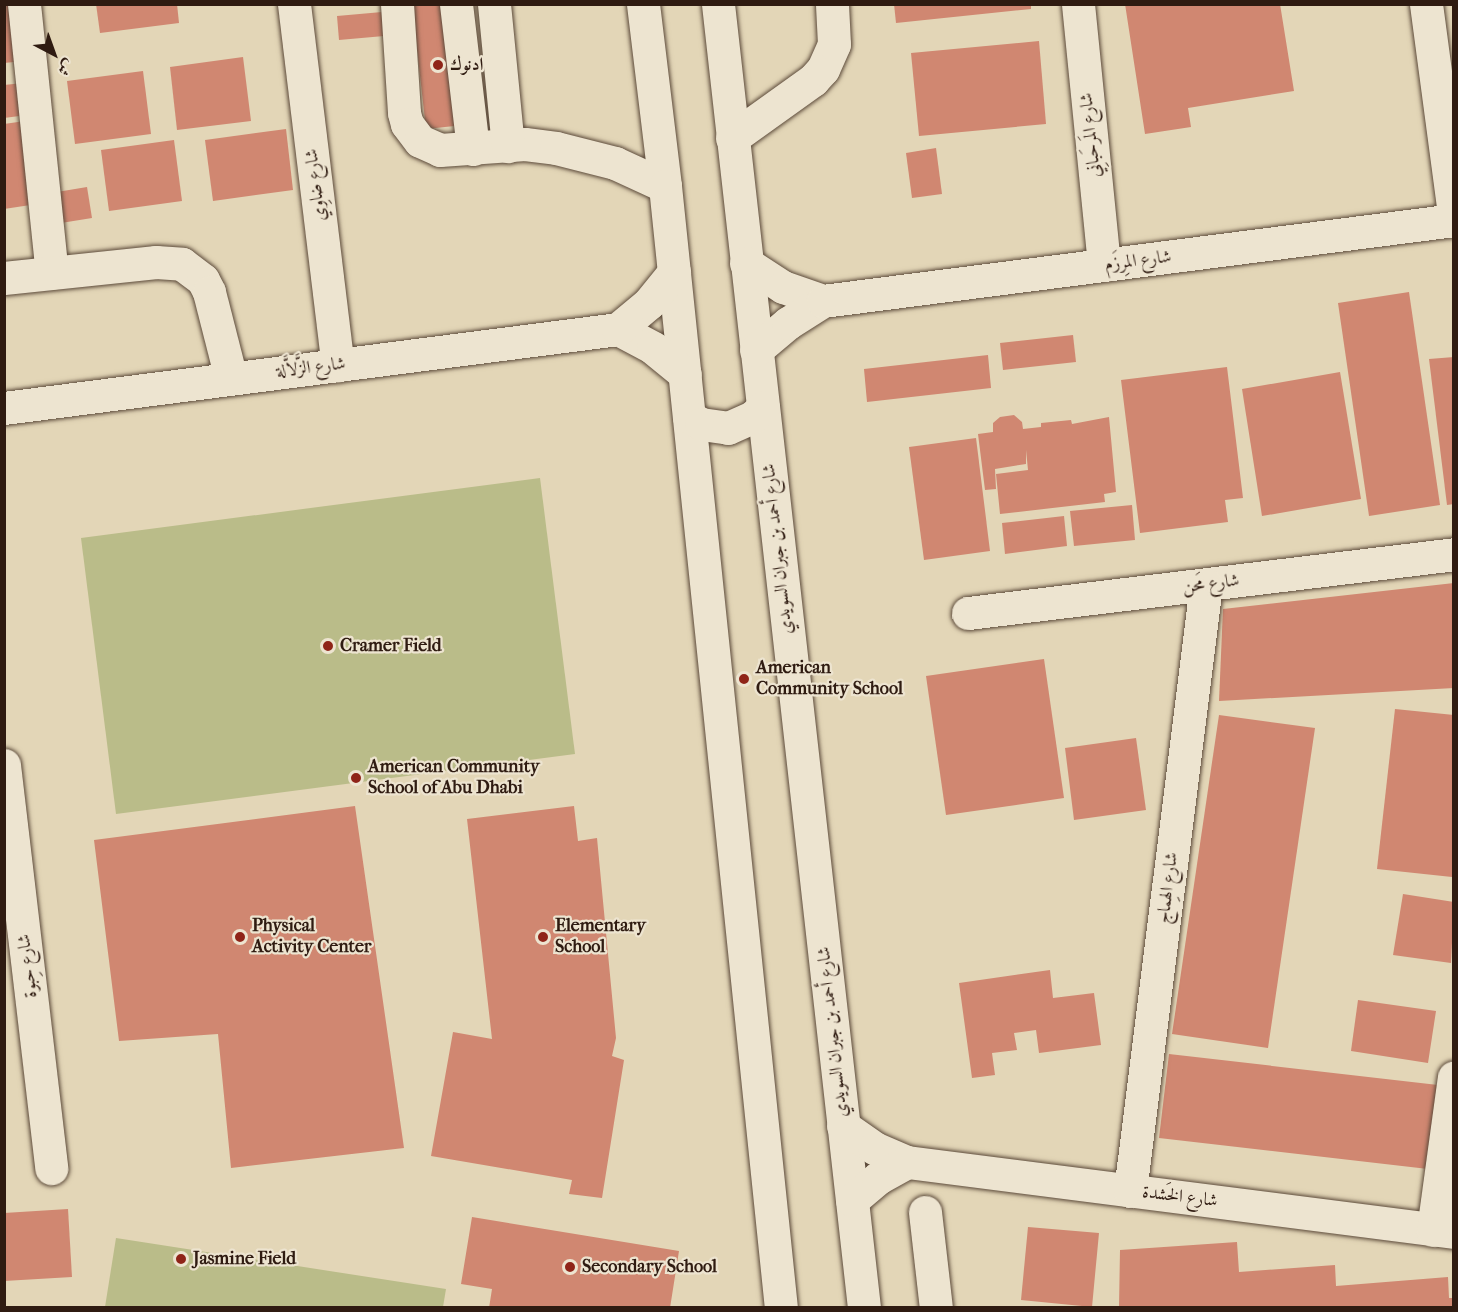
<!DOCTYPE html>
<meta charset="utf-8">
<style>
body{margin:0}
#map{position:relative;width:1458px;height:1312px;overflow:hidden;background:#e3d6b7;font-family:"IM FELL French Canon",Amiri,serif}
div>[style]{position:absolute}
.green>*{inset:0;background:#babc89}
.building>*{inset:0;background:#d08771}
.roads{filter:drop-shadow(0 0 2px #5c4a3a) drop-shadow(0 0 2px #5c4a3a)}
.minor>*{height:33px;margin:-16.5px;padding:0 16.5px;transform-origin:16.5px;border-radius:16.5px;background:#ede4d0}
.dots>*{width:16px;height:16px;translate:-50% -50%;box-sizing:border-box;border:3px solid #ede4d0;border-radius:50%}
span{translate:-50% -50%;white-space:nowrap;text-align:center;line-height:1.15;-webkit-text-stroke:4.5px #ede4d0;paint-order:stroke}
.poi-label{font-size:18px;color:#2f1b11;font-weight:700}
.left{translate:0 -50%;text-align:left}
.street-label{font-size:18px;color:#2f1b11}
.frame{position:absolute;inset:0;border:6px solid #2f1b11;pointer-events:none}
.north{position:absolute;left:24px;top:24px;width:60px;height:60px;-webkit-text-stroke:4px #ede4d0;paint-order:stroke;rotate:139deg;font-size:16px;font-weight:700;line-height:24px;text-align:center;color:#2f1b11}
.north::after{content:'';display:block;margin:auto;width:21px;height:27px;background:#2f1b11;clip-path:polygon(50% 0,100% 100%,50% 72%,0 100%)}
</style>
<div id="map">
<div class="green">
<i style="clip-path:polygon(540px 478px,575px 754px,116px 814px,81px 538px)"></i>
<i style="clip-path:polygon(116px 1238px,446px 1289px,443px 1307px,105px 1307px)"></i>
</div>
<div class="building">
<i style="clip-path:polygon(4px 4px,17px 4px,24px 61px,4px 63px)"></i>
<i style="clip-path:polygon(96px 4px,177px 4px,179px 23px,100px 33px)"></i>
<i style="clip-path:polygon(412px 4px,450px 4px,464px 125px,426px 129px)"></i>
<i style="clip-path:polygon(894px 4px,1031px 4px,1031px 9px,896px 23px)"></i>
<i style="clip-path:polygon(1125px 4px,1280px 4px,1294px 91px,1188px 108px,1191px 127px,1145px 134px)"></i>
<i style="clip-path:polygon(382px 12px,384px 36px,339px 40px,337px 16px)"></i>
<i style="clip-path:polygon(1039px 41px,1046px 124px,919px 136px,911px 53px)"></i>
<i style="clip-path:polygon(243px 57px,251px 121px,177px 130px,170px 67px)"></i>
<i style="clip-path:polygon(143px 71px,151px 134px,75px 144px,67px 81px)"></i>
<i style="clip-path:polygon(23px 83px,27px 115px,4px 118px,4px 85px)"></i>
<i style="clip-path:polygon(25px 121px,37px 204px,4px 209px,4px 124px)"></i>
<i style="clip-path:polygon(286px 129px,293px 190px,213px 201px,205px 140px)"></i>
<i style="clip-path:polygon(174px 140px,182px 201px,109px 211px,101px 150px)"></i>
<i style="clip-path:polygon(936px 148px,942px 194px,912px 198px,906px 153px)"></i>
<i style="clip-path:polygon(87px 187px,92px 218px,61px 223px,57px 192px)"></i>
<i style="clip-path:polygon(1409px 292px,1440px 505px,1369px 516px,1338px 303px)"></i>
<i style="clip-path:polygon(1073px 335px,1076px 362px,1003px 370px,1000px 343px)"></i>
<i style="clip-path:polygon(988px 355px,991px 388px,867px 402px,864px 369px)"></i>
<i style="clip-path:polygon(1454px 357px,1454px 504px,1447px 505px,1429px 359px)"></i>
<i style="clip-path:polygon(1227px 367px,1243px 498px,1225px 500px,1228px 522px,1140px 533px,1121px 380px)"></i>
<i style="clip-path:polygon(1340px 372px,1361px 499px,1262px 516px,1242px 389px)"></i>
<i style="clip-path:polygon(1014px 415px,1022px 422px,1023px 429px,1041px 427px,1041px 423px,1071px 420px,1072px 424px,1109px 417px,1116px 492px,1104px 494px,1105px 502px,1000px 514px,996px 474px,1028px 470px,1026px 450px,1026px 464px,995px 469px,996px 489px,985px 490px,978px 434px,993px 432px,993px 423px,1000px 417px)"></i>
<i style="clip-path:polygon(976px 438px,990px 551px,924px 560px,909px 447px)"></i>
<i style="clip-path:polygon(1132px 505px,1135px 540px,1074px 546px,1070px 511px)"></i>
<i style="clip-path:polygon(1064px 516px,1067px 546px,1005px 554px,1002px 523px)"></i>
<i style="clip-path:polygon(1454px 583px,1454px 688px,1219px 701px,1223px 609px)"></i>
<i style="clip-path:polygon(1044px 659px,1064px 798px,946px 815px,926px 676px)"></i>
<i style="clip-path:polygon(1395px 709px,1454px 715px,1452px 877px,1377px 869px)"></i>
<i style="clip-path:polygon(1219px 715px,1315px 728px,1268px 1048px,1172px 1034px)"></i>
<i style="clip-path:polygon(1136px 738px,1146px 810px,1074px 820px,1065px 748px)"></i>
<i style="clip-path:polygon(355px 806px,404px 1148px,231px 1168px,218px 1034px,119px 1041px,94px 840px)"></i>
<i style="clip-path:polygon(574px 806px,578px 841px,597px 838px,616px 1038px,612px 1056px,624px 1060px,602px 1198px,569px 1194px,572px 1180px,431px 1156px,453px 1032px,492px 1039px,467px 819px)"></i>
<i style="clip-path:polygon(1403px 894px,1454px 902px,1451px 963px,1393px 955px)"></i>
<i style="clip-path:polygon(1050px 970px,1053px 998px,1094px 993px,1101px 1045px,1039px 1053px,1036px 1030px,1014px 1033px,1017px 1050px,992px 1053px,995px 1075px,972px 1078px,959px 983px)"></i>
<i style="clip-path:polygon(1358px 1000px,1436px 1011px,1428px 1063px,1351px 1051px)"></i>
<i style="clip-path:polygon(1169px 1054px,1438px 1085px,1428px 1169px,1159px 1138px)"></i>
<i style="clip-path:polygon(68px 1209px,72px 1277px,4px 1281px,4px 1213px)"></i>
<i style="clip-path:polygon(472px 1217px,679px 1251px,670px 1308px,489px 1308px,492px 1289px,461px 1284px)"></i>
<i style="clip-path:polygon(1028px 1227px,1099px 1233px,1092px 1307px,1021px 1300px)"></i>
<i style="clip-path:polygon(1237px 1242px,1239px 1272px,1335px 1265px,1336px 1286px,1448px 1277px,1449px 1298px,1454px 1298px,1454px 1308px,1119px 1308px,1120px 1250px)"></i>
</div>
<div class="roads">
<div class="minor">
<i style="left:24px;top:4px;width:270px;rotate:84.1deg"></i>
<i style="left:294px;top:4px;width:364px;rotate:83.1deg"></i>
<i style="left:397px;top:4px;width:109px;rotate:86.3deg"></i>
<i style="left:404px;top:113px;width:11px;rotate:75deg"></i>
<i style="left:407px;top:124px;width:21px;rotate:53deg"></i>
<i style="left:420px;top:141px;width:22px;rotate:24deg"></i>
<i style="left:440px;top:150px;width:85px;rotate:-4deg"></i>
<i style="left:525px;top:144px;width:31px;rotate:7deg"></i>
<i style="left:556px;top:148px;width:61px;rotate:14.3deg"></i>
<i style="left:615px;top:163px;width:55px;rotate:24.7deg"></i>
<i style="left:456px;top:4px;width:146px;rotate:83.3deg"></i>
<i style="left:494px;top:4px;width:143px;rotate:84.4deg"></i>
<i style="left:643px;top:4px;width:183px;rotate:83.1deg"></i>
<i style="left:665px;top:186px;width:1128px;rotate:84.1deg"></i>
<i style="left:718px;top:4px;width:1312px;rotate:83.61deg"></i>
<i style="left:1078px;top:4px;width:262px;rotate:84.3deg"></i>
<i style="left:1426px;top:4px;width:213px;rotate:82.4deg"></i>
<i style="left:732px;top:138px;width:100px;rotate:-35.6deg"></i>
<i style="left:813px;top:80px;width:15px;rotate:-48deg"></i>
<i style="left:823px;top:69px;width:27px;rotate:-66deg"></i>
<i style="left:834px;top:44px;width:40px;rotate:-92.9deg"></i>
<i style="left:746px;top:263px;width:44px;rotate:33deg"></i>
<i style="left:783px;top:287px;width:42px;rotate:19.3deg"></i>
<i style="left:4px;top:278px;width:153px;rotate:-6deg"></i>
<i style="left:156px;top:262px;width:26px;rotate:4deg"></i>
<i style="left:182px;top:264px;width:26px;rotate:37deg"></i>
<i style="left:203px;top:280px;width:13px;rotate:63deg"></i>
<i style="left:209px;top:292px;width:89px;rotate:75.7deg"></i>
<i style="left:618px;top:329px;width:40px;rotate:28deg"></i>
<i style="left:653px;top:348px;width:41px;rotate:39.1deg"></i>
<i style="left:756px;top:350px;width:42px;rotate:-40.2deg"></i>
<i style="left:788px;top:323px;width:41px;rotate:-32.2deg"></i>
<i style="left:823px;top:301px;width:636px;rotate:-7.31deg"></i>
<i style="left:4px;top:408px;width:619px;rotate:-7.33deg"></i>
<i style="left:618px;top:329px;width:40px;rotate:-40deg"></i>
<i style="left:649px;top:303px;width:40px;rotate:-51deg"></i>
<i style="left:689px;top:417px;width:14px;rotate:30deg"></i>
<i style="left:701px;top:424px;width:27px;rotate:8deg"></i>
<i style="left:728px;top:428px;width:27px;rotate:-24deg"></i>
<i style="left:753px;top:417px;width:14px;rotate:-45deg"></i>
<i style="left:968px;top:613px;width:490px;rotate:-6.9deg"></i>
<i style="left:4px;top:765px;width:406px;rotate:83.3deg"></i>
<i style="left:843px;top:1126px;width:38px;rotate:35deg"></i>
<i style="left:874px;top:1148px;width:36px;rotate:23deg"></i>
<i style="left:907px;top:1162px;width:551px;rotate:7.29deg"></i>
<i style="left:1130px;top:1191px;width:611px;rotate:-82.85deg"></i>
<i style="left:852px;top:1200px;width:34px;rotate:-40deg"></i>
<i style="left:878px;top:1178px;width:33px;rotate:-29deg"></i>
<i style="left:925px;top:1212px;width:97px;rotate:83.5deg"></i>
<i style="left:1433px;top:1230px;width:154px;rotate:-82.2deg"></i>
</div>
</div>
<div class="dots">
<i style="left:438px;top:65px;background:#8f2418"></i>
<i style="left:328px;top:646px;background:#8f2418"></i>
<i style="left:744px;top:679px;background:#8f2418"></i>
<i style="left:356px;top:778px;background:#8f2418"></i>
<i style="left:240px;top:937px;background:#8f2418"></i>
<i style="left:543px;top:937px;background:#8f2418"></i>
<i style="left:181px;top:1259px;background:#8f2418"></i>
<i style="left:570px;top:1267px;background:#8f2418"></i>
</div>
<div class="poi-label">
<span class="left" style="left:450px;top:65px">ادنوك</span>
<span class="left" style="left:340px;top:646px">Cramer Field</span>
<span class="left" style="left:756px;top:679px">American<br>Community School</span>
<span class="left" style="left:368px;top:778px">American Community<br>School of Abu Dhabi</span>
<span class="left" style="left:252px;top:937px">Physical<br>Activity Center</span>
<span class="left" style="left:555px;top:937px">Elementary<br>School</span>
<span class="left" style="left:193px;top:1259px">Jasmine Field</span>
<span class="left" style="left:582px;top:1267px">Secondary School</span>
</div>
<div class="street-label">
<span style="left:1091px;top:135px;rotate:-96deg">شارع المَرحَبانِي</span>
<span style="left:316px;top:185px;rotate:-97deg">شارع ضاوِي</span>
<span style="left:1138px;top:261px;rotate:-7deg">شارع المِرزَم</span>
<span style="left:311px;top:368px;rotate:-7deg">شارع الزَّلاَّلة</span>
<span style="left:778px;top:549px;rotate:-96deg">شارع أحمد بن جبران السويدي</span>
<span style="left:1211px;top:584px;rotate:-7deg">شارع مَحن</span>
<span style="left:1168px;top:888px;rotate:-83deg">شارع الهِماج</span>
<span style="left:28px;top:966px;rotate:-97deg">شارع حِبوة</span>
<span style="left:833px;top:1032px;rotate:-96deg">شارع أحمد بن جبران السويدي</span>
<span style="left:1180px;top:1197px;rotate:7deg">شارع الخَشدة</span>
</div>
<div class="frame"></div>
<div class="north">ش</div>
</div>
